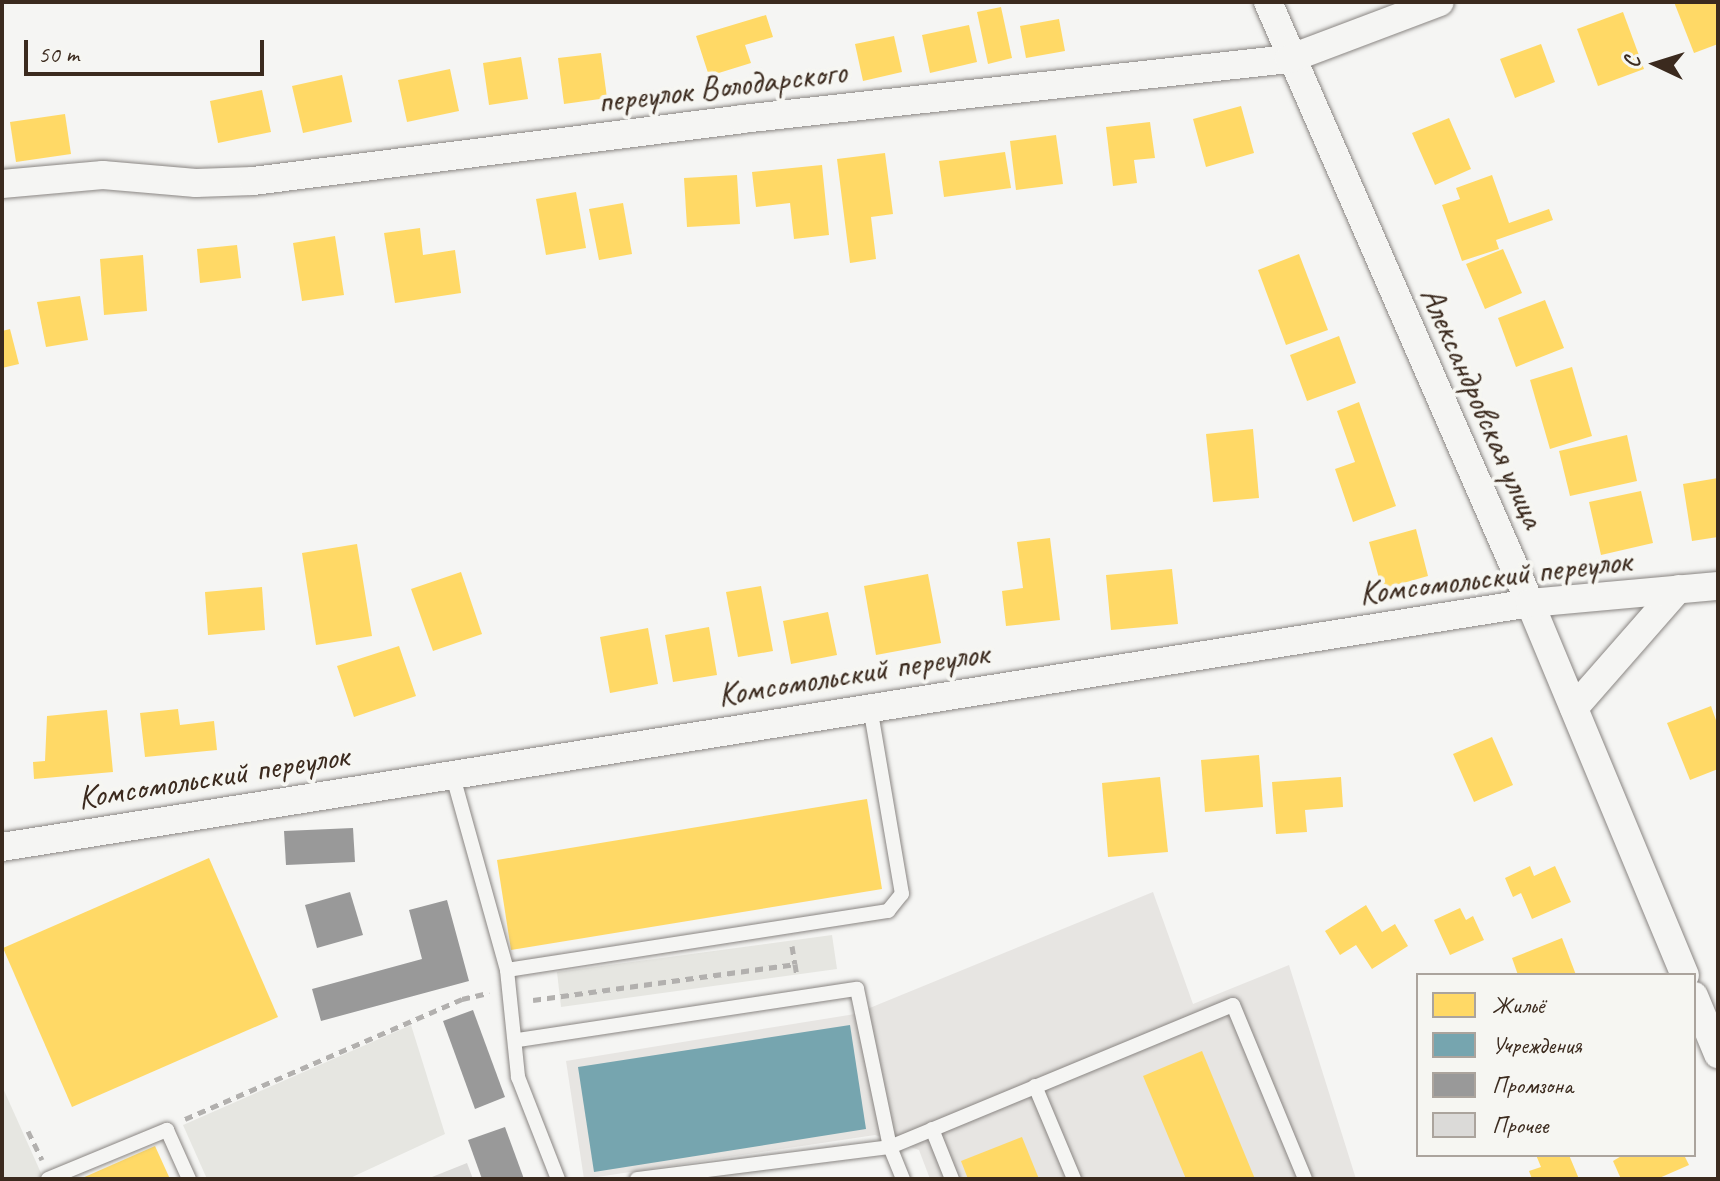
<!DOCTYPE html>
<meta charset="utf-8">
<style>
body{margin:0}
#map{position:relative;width:1720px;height:1181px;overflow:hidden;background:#f5f5f3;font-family:Caveat,sans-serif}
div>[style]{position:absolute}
.built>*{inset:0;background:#e7e5e2}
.green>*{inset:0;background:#e6e6e1}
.homes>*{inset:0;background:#ffd966}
.public>*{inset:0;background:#76a5af}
.industry>*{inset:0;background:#999}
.building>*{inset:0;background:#dbdad8}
.path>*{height:5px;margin-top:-2.5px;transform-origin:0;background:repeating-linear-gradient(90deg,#b2b0ae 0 8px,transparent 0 14px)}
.roads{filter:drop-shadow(0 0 2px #8a8683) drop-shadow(0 0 2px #8a8683)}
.lane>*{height:14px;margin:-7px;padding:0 7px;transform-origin:7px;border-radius:7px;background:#f5f5f3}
.street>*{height:28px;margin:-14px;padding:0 14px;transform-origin:14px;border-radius:14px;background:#f5f5f3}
span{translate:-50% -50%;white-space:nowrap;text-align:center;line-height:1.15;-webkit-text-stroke:8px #f6f6f2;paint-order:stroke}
.street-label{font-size:34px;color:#3b2a1e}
.frame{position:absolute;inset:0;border:4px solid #3b2a1e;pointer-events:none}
.legend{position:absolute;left:1416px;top:973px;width:280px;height:184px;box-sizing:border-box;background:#f6f6f2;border:2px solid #aba49d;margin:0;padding:10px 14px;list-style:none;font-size:24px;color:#3b2a1e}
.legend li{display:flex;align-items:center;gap:16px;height:40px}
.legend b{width:40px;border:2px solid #aba49d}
.north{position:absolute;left:1616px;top:24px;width:80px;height:80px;-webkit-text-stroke:6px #f6f6f2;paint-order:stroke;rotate:274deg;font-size:22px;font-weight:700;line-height:32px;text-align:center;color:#3b2a1e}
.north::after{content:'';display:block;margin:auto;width:28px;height:36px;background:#3b2a1e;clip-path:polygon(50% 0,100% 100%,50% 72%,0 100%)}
.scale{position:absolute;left:24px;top:40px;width:240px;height:36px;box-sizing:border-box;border:4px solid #3b2a1e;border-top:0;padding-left:10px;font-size:24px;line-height:28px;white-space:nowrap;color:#3b2a1e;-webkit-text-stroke:6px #f6f6f2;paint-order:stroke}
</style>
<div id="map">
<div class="built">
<i style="clip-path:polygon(1153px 892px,1193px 1004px,1289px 965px,1356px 1179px,930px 1179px,919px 1150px,875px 1135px,584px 1179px,566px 1061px,855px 1014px)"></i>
</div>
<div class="green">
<i style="clip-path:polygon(832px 935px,837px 969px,561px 1007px,557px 972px)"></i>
<i style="clip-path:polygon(411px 1025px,445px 1134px,348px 1179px,207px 1179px,183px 1125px)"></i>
<i style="clip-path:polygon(2px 1086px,41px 1173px,40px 1179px,2px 1179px)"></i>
</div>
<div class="homes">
<i style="clip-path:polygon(1674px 2px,1718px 2px,1718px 44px,1694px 53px)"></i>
<i style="clip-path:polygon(1001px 7px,1012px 58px,988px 64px,977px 12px)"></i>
<i style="clip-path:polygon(1623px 12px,1644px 69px,1598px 86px,1577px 29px)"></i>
<i style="clip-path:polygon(766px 15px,773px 37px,745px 45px,751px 63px,709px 76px,696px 36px)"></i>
<i style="clip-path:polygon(1059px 19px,1065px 51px,1026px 58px,1020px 26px)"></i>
<i style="clip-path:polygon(969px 25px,977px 62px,930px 73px,922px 35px)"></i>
<i style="clip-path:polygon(894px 36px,902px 72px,863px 81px,855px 44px)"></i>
<i style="clip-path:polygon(1541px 44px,1555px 82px,1515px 98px,1500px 59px)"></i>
<i style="clip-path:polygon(601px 53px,607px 98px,564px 104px,558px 58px)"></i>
<i style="clip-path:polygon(521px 57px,528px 99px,489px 105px,483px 63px)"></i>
<i style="clip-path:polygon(450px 69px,459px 111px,407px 122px,398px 80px)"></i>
<i style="clip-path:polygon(342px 75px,352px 122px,303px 133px,292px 86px)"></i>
<i style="clip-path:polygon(262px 90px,271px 132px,218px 143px,210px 101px)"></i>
<i style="clip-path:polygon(1241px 106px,1254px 153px,1206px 167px,1193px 119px)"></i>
<i style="clip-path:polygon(65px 114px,71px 154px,16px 162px,10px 122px)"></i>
<i style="clip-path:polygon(1449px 118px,1471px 169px,1435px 185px,1412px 133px)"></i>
<i style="clip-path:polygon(1150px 122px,1155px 158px,1134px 160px,1137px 183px,1113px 186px,1106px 127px)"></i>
<i style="clip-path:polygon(1056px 135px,1063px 184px,1016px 190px,1010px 141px)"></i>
<i style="clip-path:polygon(1005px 152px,1011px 188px,944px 197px,939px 161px)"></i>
<i style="clip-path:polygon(885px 153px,893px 214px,871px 217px,876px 259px,850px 263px,837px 159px)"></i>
<i style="clip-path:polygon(822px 165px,829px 235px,794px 239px,790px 203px,756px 207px,752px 172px)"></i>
<i style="clip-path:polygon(737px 175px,740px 224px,687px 227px,684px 178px)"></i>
<i style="clip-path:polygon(1492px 175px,1509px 223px,1549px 209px,1553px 220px,1496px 240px,1499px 249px,1462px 261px,1442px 205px,1460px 199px,1456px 188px)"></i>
<i style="clip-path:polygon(576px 192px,586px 248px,546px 255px,536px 199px)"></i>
<i style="clip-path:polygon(623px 203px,632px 254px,599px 260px,589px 209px)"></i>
<i style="clip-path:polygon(420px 228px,423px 255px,455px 250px,461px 293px,395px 303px,384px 233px)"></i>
<i style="clip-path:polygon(335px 236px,344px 295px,302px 301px,293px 243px)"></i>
<i style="clip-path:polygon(237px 245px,241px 278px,200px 283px,197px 249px)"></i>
<i style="clip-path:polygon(1503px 249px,1522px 293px,1485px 309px,1466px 264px)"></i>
<i style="clip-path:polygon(1299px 254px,1328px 330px,1286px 345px,1258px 270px)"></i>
<i style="clip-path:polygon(143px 255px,147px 311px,104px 315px,100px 259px)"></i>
<i style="clip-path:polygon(80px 296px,88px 340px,46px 347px,37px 302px)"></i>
<i style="clip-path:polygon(1545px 300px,1564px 348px,1516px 367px,1498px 318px)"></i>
<i style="clip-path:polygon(10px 329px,19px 364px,2px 368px,2px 331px)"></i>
<i style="clip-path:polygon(1339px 336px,1356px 383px,1307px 401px,1290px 355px)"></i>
<i style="clip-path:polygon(1572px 367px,1592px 436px,1550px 449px,1530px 380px)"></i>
<i style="clip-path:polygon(1359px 402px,1396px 506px,1353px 522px,1335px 469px,1355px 462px,1337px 411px)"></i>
<i style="clip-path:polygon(1253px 429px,1259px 498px,1213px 502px,1206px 434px)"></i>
<i style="clip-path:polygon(1627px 435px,1637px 481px,1570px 496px,1559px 451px)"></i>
<i style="clip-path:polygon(1718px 478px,1718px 537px,1692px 541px,1683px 484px)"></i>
<i style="clip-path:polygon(1641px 491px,1653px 543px,1601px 555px,1589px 502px)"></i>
<i style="clip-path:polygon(1416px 529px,1428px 576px,1382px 589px,1369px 542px)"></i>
<i style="clip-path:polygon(1050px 538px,1060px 620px,1006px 626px,1002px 591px,1023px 588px,1017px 542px)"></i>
<i style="clip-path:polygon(357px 544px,372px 636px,316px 645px,302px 553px)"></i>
<i style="clip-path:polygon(1172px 569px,1178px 624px,1111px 630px,1106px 575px)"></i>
<i style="clip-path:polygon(461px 572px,482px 634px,433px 651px,411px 589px)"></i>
<i style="clip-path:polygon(928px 574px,941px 643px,876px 655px,864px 586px)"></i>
<i style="clip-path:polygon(761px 586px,773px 651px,738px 657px,726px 592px)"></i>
<i style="clip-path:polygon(262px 587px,265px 630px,208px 635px,205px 592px)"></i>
<i style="clip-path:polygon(828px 612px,837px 655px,791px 664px,783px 621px)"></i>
<i style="clip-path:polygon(709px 627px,717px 675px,673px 682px,665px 635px)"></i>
<i style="clip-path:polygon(648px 628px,658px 684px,610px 693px,600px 637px)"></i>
<i style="clip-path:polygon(399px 646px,416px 696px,354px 717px,337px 666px)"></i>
<i style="clip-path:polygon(1711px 706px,1718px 726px,1718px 769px,1690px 780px,1667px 723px)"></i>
<i style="clip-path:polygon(178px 709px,180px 725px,214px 721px,217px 750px,145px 757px,140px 713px)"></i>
<i style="clip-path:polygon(107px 710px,113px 772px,34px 779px,33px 762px,45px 761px,47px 716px)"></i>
<i style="clip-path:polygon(1492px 737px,1513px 785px,1474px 802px,1453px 754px)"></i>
<i style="clip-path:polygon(1259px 755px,1263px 807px,1205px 812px,1201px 760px)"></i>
<i style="clip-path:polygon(1160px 777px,1168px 852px,1108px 857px,1102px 783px)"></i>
<i style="clip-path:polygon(1341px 777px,1343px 807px,1305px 810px,1307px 832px,1276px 834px,1272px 782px)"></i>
<i style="clip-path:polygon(867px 799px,882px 889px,511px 950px,497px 860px)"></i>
<i style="clip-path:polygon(209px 858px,278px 1017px,72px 1107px,3px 948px)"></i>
<i style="clip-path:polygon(1530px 866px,1534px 876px,1555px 866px,1571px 902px,1532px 919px,1521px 893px,1513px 897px,1505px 878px)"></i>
<i style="clip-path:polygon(1366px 905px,1382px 932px,1395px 924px,1408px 946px,1372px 969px,1356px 945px,1340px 955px,1325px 931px)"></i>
<i style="clip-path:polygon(1460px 908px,1466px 920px,1473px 916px,1484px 940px,1450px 955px,1434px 920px)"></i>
<i style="clip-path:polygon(1562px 938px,1576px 975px,1518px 975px,1512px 958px)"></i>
<i style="clip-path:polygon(1202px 1051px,1255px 1179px,1186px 1179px,1143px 1076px)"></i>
<i style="clip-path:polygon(1022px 1137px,1039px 1179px,968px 1179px,961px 1161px)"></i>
<i style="clip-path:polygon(155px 1146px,170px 1179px,80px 1179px)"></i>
<i style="clip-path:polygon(1536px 1155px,1569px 1155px,1579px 1179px,1532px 1179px,1529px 1171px,1541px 1167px)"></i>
<i style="clip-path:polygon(1623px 1155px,1684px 1155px,1689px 1165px,1657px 1179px,1621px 1179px,1613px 1161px)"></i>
</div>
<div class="public">
<i style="clip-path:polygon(850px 1025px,866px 1129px,594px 1172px,578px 1067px)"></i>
</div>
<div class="industry">
<i style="clip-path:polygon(353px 828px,355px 862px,286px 865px,284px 831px)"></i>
<i style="clip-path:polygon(350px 892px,363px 935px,317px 948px,305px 905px)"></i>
<i style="clip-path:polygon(447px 900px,469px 981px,321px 1021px,312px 989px,422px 959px,409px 910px)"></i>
<i style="clip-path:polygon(473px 1010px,505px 1097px,475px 1109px,443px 1021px)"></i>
<i style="clip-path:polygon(505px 1127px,524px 1179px,482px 1179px,468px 1140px)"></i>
</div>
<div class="building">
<i style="clip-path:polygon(467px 1163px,473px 1179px,427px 1179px)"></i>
</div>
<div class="path">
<i style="left:792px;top:946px;width:18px;rotate:81deg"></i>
<i style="left:533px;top:1000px;width:264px;rotate:-7.8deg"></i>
<i style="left:795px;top:964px;width:13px;rotate:81deg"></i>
<i style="left:185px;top:1119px;width:302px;rotate:-23.4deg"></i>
<i style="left:462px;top:999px;width:28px;rotate:-13deg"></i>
<i style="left:28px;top:1131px;width:32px;rotate:64deg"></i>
</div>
<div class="roads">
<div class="lane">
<i style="left:452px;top:773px;width:205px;rotate:74.4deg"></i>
<i style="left:507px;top:970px;width:108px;rotate:84.1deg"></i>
<i style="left:518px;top:1077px;width:110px;rotate:68.6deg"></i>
<i style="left:507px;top:970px;width:386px;rotate:-8.8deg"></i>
<i style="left:888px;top:911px;width:22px;rotate:-51deg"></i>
<i style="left:902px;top:894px;width:190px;rotate:-99.7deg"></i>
<i style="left:518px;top:1040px;width:343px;rotate:-8.6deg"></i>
<i style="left:857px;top:989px;width:161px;rotate:78.2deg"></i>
<i style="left:890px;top:1147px;width:255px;rotate:172.8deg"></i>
<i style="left:1035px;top:1086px;width:101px;rotate:67.2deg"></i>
<i style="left:932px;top:1129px;width:54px;rotate:68.2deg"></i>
<i style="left:48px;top:1179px;width:129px;rotate:-22.4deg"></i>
<i style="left:167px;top:1130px;width:54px;rotate:65.8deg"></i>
<i style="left:903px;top:1179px;width:35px;rotate:-112deg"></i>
<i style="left:890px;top:1147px;width:371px;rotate:-22.5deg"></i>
<i style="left:1233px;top:1005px;width:188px;rotate:67.5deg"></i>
</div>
<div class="street">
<i style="left:1268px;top:2px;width:656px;rotate:66.45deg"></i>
<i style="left:1530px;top:603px;width:403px;rotate:67.4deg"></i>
<i style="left:2px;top:184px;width:101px;rotate:-5.1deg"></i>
<i style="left:103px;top:175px;width:93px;rotate:4.9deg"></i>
<i style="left:196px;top:183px;width:57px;rotate:-2deg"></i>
<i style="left:253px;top:181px;width:493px;rotate:-7.2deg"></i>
<i style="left:742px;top:119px;width:550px;rotate:-6.26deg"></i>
<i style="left:1289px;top:59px;width:161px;rotate:-20.7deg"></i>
<i style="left:1574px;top:708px;width:158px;rotate:-48.8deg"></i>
<i style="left:2px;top:847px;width:1547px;rotate:-9.07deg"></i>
<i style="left:1530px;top:603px;width:189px;rotate:-5.2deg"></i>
<i style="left:1694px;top:996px;width:63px;rotate:67.5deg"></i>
</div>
</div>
<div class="street-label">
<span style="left:722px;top:86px;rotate:-7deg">переулок Володарского</span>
<span style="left:1483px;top:407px;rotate:66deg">Александровская улица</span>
<span style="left:1495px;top:576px;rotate:-7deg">Комсомольский переулок</span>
<span style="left:853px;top:673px;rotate:-9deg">Комсомольский переулок</span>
<span style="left:213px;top:776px;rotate:-9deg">Комсомольский переулок</span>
</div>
<div class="frame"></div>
<ul class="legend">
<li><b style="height:22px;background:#ffd966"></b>Жильё</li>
<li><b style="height:22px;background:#76a5af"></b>Учреждения</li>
<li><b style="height:22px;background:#999"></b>Промзона</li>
<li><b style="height:22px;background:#dbdad8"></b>Прочее</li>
</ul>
<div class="north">С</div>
<div class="scale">50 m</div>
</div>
